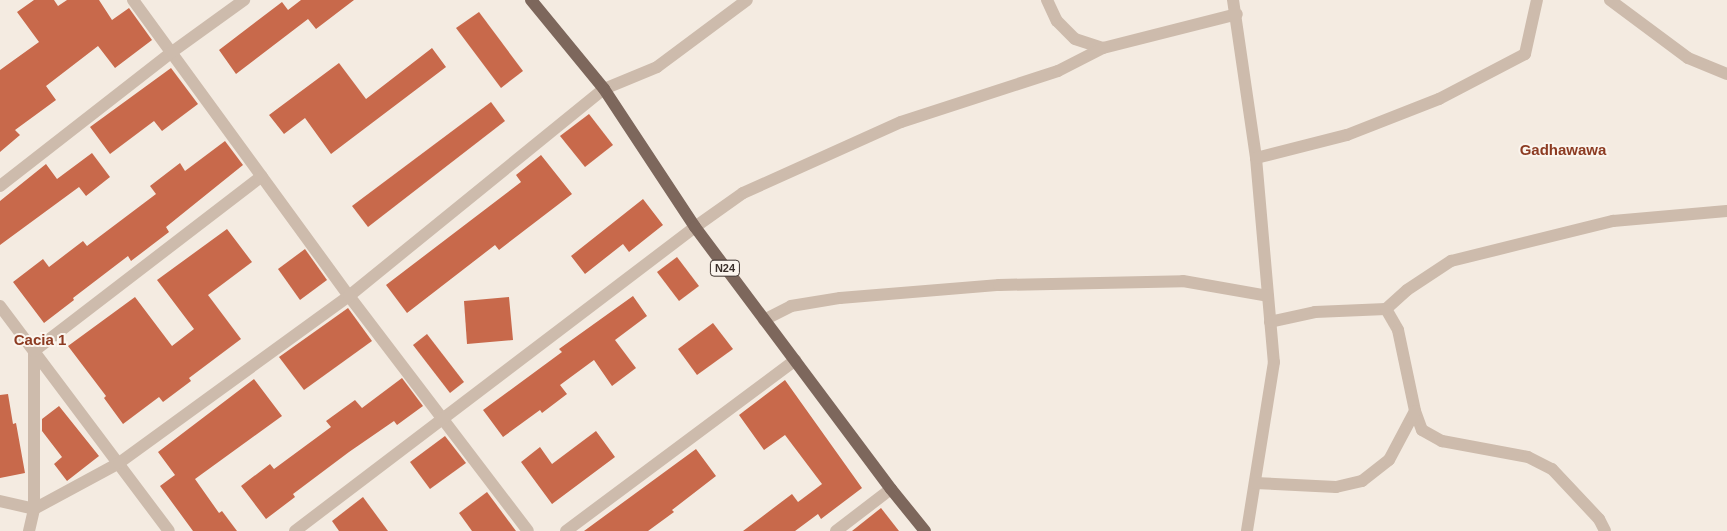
<!DOCTYPE html>
<style>
body{margin:0}
#map{position:relative;width:1727px;height:531px;overflow:hidden;background:#f4ebe1;font-family:Helvetica,sans-serif}
div>[style]{position:absolute}
.building>*{inset:0;background:#c8694b}
.street>*{height:12px;margin:-6px;padding:0 6px;transform-origin:6px;border-radius:6px;background:#cdbbac}
.primary>*{height:12px;margin:-6px;padding:0 6px;transform-origin:6px;border-radius:6px;background:#7d675c}
span{translate:-50% -50%;white-space:nowrap;text-align:center;line-height:1.15;-webkit-text-stroke:4px #fbf5ee;paint-order:stroke}
.shield-label span{padding:1px 4px;background:#fbf5ee;border:1px solid;border-radius:4px;-webkit-text-stroke-width:0}
.shield-label{font-size:11px;color:#3b302b;font-weight:700}
.quarter-label{font-size:15px;color:#8c3b22;font-weight:700}
</style>
<div id="map">
<div class="building">
<i style="clip-path:polygon(34px 0,54px 0,58px 6px,67px 0,99px 0,112px 20px,129px 8px,152px 40px,115px 68px,98px 46px,46px 86px,56px 100px,15px 130px,20px 135px,0 152px,0 70px,39px 42px,17px 12px)"></i>
<i style="clip-path:polygon(301px 0,354px 0,316px 29px,308px 19px,236px 74px,219px 50px,282px 2px,288px 10px)"></i>
<i style="clip-path:polygon(479px 12px,523px 71px,501px 88px,456px 28px)"></i>
<i style="clip-path:polygon(432px 48px,446px 67px,331px 154px,305px 118px,284px 134px,269px 115px,339px 63px,366px 99px)"></i>
<i style="clip-path:polygon(171px 68px,198px 104px,162px 131px,154px 121px,110px 154px,90px 127px)"></i>
<i style="clip-path:polygon(491px 102px,505px 121px,368px 227px,352px 206px)"></i>
<i style="clip-path:polygon(589px 114px,613px 145px,585px 167px,560px 136px)"></i>
<i style="clip-path:polygon(225px 141px,243px 165px,166px 227px,169px 232px,131px 261px,128px 256px,73px 298px,74px 300px,44px 323px,13px 282px,43px 259px,49px 267px,83px 241px,87px 246px,156px 194px,150px 186px,180px 163px,185px 171px)"></i>
<i style="clip-path:polygon(92px 153px,110px 177px,86px 196px,79px 187px,0 245px,0 201px,46px 164px,57px 179px)"></i>
<i style="clip-path:polygon(541px 155px,572px 194px,499px 250px,495px 245px,407px 313px,386px 285px,521px 182px,516px 175px)"></i>
<i style="clip-path:polygon(643px 199px,663px 225px,629px 252px,623px 244px,585px 274px,571px 256px)"></i>
<i style="clip-path:polygon(227px 229px,252px 262px,208px 295px,241px 339px,189px 378px,191px 381px,163px 402px,159px 397px,123px 424px,104px 398px,106px 396px,68px 346px,135px 297px,172px 346px,194px 329px,157px 280px)"></i>
<i style="clip-path:polygon(305px 249px,327px 280px,300px 300px,278px 269px)"></i>
<i style="clip-path:polygon(677px 257px,699px 286px,679px 301px,657px 272px)"></i>
<i style="clip-path:polygon(633px 296px,647px 316px,615px 340px,636px 368px,612px 386px,594px 360px,560px 385px,567px 394px,542px 413px,540px 410px,503px 437px,483px 410px,562px 352px,559px 349px)"></i>
<i style="clip-path:polygon(509px 297px,513px 340px,467px 344px,464px 301px)"></i>
<i style="clip-path:polygon(348px 308px,372px 341px,304px 390px,279px 357px)"></i>
<i style="clip-path:polygon(713px 323px,733px 349px,697px 375px,678px 349px)"></i>
<i style="clip-path:polygon(427px 334px,464px 382px,450px 393px,413px 345px)"></i>
<i style="clip-path:polygon(402px 378px,423px 406px,397px 425px,394px 421px,349px 452px,293px 494px,295px 497px,266px 519px,241px 486px,270px 464px,274px 469px,331px 427px,326px 421px,355px 400px,362px 408px)"></i>
<i style="clip-path:polygon(254px 379px,282px 416px,195px 479px,219px 513px,222px 511px,237px 531px,193px 531px,160px 486px,175px 475px,158px 452px)"></i>
<i style="clip-path:polygon(785px 380px,862px 488px,821px 519px,818px 514px,795px 531px,743px 531px,792px 494px,798px 502px,822px 484px,785px 435px,764px 450px,739px 415px)"></i>
<i style="clip-path:polygon(8px 394px,13px 424px,16px 423px,25px 473px,0 478px,0 395px)"></i>
<i style="clip-path:polygon(59px 406px,99px 456px,67px 481px,54px 464px,62px 457px,42px 431px,42px 419px)"></i>
<i style="clip-path:polygon(596px 431px,615px 457px,552px 504px,521px 462px,540px 447px,552px 464px)"></i>
<i style="clip-path:polygon(445px 436px,466px 463px,430px 489px,410px 462px)"></i>
<i style="clip-path:polygon(696px 449px,716px 476px,672px 510px,674px 512px,648px 531px,584px 531px)"></i>
<i style="clip-path:polygon(487px 492px,516px 531px,472px 531px,459px 513px)"></i>
<i style="clip-path:polygon(363px 497px,388px 531px,339px 531px,332px 521px)"></i>
<i style="clip-path:polygon(881px 508px,899px 531px,852px 531px)"></i>
</div>
<div class="street">
<i style="left:133px;top:0;width:366px;rotate:53.9deg"></i>
<i style="left:349px;top:296px;width:295px;rotate:52.7deg"></i>
<i style="left:1047px;top:0;width:23px;rotate:65deg"></i>
<i style="left:1057px;top:21px;width:25px;rotate:45deg"></i>
<i style="left:1075px;top:39px;width:29px;rotate:18deg"></i>
<i style="left:1103px;top:48px;width:138px;rotate:-14.2deg"></i>
<i style="left:1233px;top:0;width:160px;rotate:81.7deg"></i>
<i style="left:1256px;top:158px;width:205px;rotate:85deg"></i>
<i style="left:1274px;top:362px;width:171px;rotate:99.1deg"></i>
<i style="left:1610px;top:0;width:97px;rotate:36.6deg"></i>
<i style="left:1688px;top:58px;width:42px;rotate:22.3deg"></i>
<i style="left:1256px;top:158px;width:94px;rotate:-14.2deg"></i>
<i style="left:1347px;top:135px;width:99px;rotate:-21.4deg"></i>
<i style="left:1439px;top:99px;width:97px;rotate:-27.6deg"></i>
<i style="left:1525px;top:54px;width:55px;rotate:-77.5deg"></i>
<i style="left:0;top:186px;width:218px;rotate:-37.9deg"></i>
<i style="left:172px;top:52px;width:89px;rotate:-35.8deg"></i>
<i style="left:0;top:306px;width:281px;rotate:53.1deg"></i>
<i style="left:1386px;top:309px;width:28px;rotate:-42deg"></i>
<i style="left:1407px;top:290px;width:53px;rotate:-33.4deg"></i>
<i style="left:1451px;top:261px;width:167px;rotate:-13.9deg"></i>
<i style="left:1613px;top:221px;width:114px;rotate:-5deg"></i>
<i style="left:764px;top:320px;width:30px;rotate:-27deg"></i>
<i style="left:791px;top:306px;width:50px;rotate:-9.3deg"></i>
<i style="left:840px;top:298px;width:160px;rotate:-4.7deg"></i>
<i style="left:999px;top:285px;width:184px;rotate:-1.2deg"></i>
<i style="left:1183px;top:281px;width:86px;rotate:10deg"></i>
<i style="left:1270px;top:322px;width:46px;rotate:-12.5deg"></i>
<i style="left:1315px;top:312px;width:71px;rotate:-2.4deg"></i>
<i style="left:1386px;top:309px;width:24px;rotate:60deg"></i>
<i style="left:1398px;top:330px;width:83px;rotate:78.1deg"></i>
<i style="left:1415px;top:411px;width:20px;rotate:70deg"></i>
<i style="left:1422px;top:430px;width:23px;rotate:29deg"></i>
<i style="left:1442px;top:441px;width:87px;rotate:10.5deg"></i>
<i style="left:1528px;top:457px;width:27px;rotate:27deg"></i>
<i style="left:1552px;top:469px;width:69px;rotate:46.8deg"></i>
<i style="left:1599px;top:519px;width:13px;rotate:63deg"></i>
<i style="left:1255px;top:483px;width:81px;rotate:2.8deg"></i>
<i style="left:1336px;top:487px;width:27px;rotate:-13deg"></i>
<i style="left:1362px;top:481px;width:34px;rotate:-38deg"></i>
<i style="left:1389px;top:460px;width:55px;rotate:-62deg"></i>
<i style="left:0;top:501px;width:35px;rotate:13deg"></i>
<i style="left:34px;top:509px;width:97px;rotate:-28.4deg"></i>
<i style="left:119px;top:463px;width:284px;rotate:-36deg"></i>
<i style="left:349px;top:296px;width:328px;rotate:-39.1deg"></i>
<i style="left:604px;top:89px;width:57px;rotate:-22.5deg"></i>
<i style="left:657px;top:67px;width:112px;rotate:-36.7deg"></i>
<i style="left:29px;top:531px;width:23px;rotate:-77deg"></i>
<i style="left:34px;top:509px;width:158px;rotate:-90deg"></i>
<i style="left:34px;top:351px;width:287px;rotate:-37.5deg"></i>
<i style="left:295px;top:531px;width:502px;rotate:-37.23deg"></i>
<i style="left:695px;top:227px;width:59px;rotate:-35.3deg"></i>
<i style="left:743px;top:193px;width:173px;rotate:-24.2deg"></i>
<i style="left:901px;top:122px;width:165px;rotate:-18deg"></i>
<i style="left:1058px;top:71px;width:51px;rotate:-27.1deg"></i>
<i style="left:566px;top:531px;width:286px;rotate:-36.7deg"></i>
<i style="left:836px;top:531px;width:69px;rotate:-37.4deg"></i>
</div>
<div class="primary">
<i style="left:531px;top:0;width:115px;rotate:50.6deg"></i>
<i style="left:604px;top:89px;width:165px;rotate:56.6deg"></i>
<i style="left:695px;top:227px;width:327px;rotate:53.2deg"></i>
<i style="left:891px;top:489px;width:54px;rotate:51deg"></i>
</div>
<div class="shield-label">
<span style="left:725px;top:268px">N24</span>
</div>
<div class="quarter-label">
<span style="left:1563px;top:150px">Gadhawawa</span>
<span style="left:40px;top:340px">Cacia 1</span>
</div>
</div>
